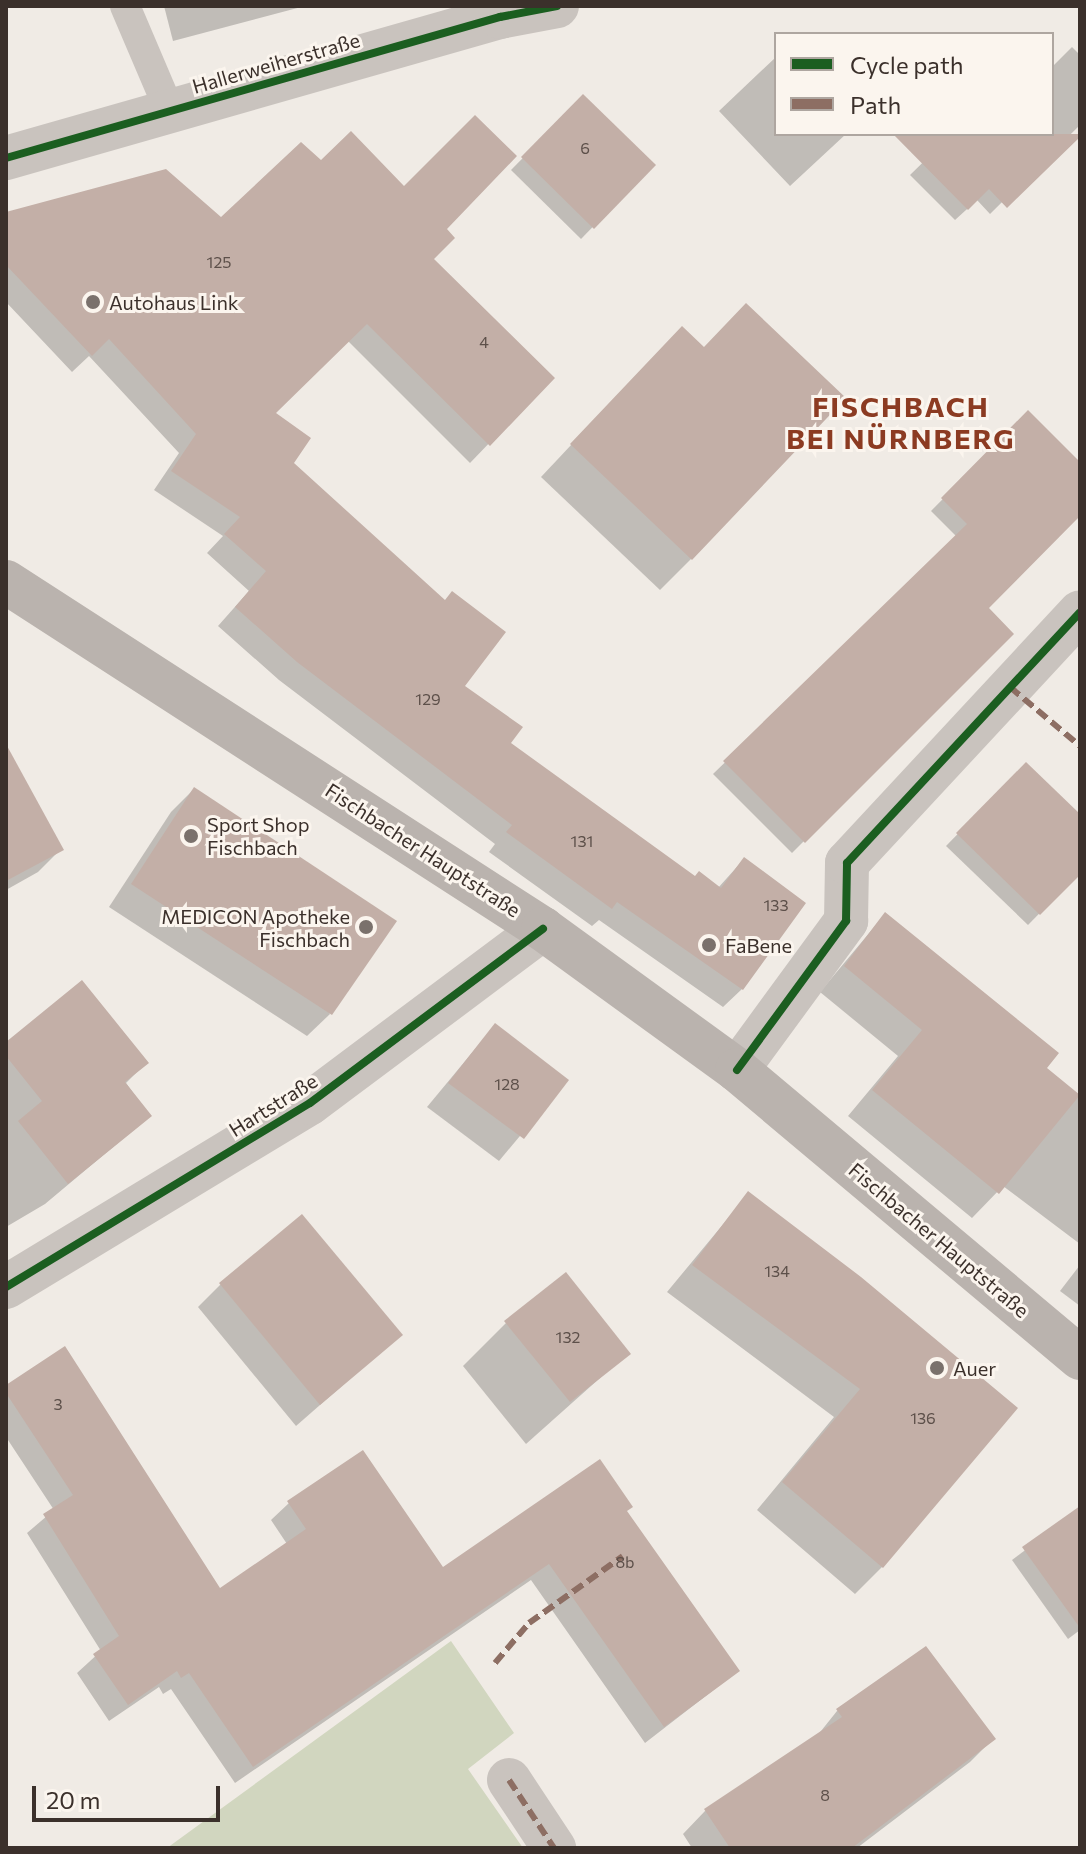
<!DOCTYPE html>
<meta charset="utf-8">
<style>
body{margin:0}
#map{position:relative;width:1086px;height:1854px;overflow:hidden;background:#f0ebe5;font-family:Commissioner,sans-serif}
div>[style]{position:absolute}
.green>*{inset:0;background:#d1d6bf}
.shadow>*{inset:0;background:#0003}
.building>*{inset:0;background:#c3afa7}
.service>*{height:30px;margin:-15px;padding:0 15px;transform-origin:15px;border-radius:15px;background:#c9c3be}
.minor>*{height:44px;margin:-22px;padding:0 22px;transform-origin:22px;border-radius:22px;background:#c9c3be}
.secondary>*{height:44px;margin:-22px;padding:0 22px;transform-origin:22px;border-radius:22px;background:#bab3ae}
.quiet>*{height:6px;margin-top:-3px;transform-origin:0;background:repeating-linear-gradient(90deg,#8d6e63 0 12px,transparent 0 18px)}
.cycleway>*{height:8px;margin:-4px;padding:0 4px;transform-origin:4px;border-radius:4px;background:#1b5e20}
.dots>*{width:22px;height:22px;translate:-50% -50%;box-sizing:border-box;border:4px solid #fbf5ee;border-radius:50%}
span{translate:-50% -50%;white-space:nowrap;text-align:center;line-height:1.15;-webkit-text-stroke:6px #fbf5ee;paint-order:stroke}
.number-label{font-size:16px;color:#5d504a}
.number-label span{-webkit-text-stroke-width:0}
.street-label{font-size:20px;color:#3b302b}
.poi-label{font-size:20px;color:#3b302b}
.left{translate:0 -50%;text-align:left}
.right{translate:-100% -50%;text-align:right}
.district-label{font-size:28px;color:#8c3b22;font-weight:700;letter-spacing:2px}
.frame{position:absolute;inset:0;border:8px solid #3b302b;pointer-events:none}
.legend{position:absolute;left:774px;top:32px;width:280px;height:104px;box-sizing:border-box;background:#fbf5ee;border:2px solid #aea6a0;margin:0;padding:10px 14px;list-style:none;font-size:24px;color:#3b302b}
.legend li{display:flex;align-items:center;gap:16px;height:40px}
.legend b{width:40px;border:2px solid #aea6a0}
.scale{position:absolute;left:32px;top:1786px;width:188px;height:36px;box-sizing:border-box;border:4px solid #3b302b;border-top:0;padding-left:10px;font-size:24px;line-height:28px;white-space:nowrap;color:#3b302b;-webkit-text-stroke:6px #fbf5ee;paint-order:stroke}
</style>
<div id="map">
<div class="green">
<i style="clip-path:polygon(451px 1641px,514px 1733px,468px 1769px,523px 1848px,167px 1848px)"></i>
</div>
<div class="shadow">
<i style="clip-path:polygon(164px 6px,305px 6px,173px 41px)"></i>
<i style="clip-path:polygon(1072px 47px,1080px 55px,1080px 125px,990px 214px,977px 200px,955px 220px,910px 175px,952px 134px,1052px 134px,1052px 67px)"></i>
<i style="clip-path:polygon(776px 57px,776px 134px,846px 134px,790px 186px,719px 111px)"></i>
<i style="clip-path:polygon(583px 97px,653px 165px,581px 239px,511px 170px)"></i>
<i style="clip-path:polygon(321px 162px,444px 229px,431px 259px,552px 378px,470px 463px,348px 341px,273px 414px,291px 463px,508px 744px,694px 878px,718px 888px,744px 859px,742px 989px,723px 1007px,599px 920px,592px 926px,489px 852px,495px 844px,279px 680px,218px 626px,249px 591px,207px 553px,223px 536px,154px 490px,179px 453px,89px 356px,72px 372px,6px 302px,6px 215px,221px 220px)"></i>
<i style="clip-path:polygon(703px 349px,691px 559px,660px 590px,541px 477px,651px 360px)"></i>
<i style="clip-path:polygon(1028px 413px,1080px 464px,1080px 513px,986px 608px,1011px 634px,792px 853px,713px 774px,957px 537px,931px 511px)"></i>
<i style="clip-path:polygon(1026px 764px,1080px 816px,1080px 872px,1028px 925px,946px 846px)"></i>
<i style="clip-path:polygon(194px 789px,330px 1014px,307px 1036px,109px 907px,171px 812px)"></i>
<i style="clip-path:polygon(6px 821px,61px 849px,38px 872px,6px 890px)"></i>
<i style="clip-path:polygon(885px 914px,1044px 1068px,1080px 1096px,1080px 1244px,1003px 1186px,972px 1218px,848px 1116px,898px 1056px,820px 992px)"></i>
<i style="clip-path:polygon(495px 1025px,566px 1081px,499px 1161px,427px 1107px)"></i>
<i style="clip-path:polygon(6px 1044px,146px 1063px,126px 1083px,150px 1116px,45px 1204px,6px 1227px)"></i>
<i style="clip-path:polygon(749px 1193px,860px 1278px,882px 1567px,855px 1594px,757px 1510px,834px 1417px,667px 1292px)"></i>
<i style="clip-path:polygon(1080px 1265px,1080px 1306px,1060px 1291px)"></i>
<i style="clip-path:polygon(221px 1284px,400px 1335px,296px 1426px,198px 1307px)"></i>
<i style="clip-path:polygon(506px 1323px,628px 1353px,526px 1444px,463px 1366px)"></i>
<i style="clip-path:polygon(6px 1388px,220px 1590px,287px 1544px,271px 1520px,289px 1503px,442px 1569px,625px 1512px,738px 1671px,645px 1743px,531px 1580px,235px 1783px,171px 1689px,163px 1694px,159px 1687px,109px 1721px,77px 1673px,101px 1651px,27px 1533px,54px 1510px,6px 1437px)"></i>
<i style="clip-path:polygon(1080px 1509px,1080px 1630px,1068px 1639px,1012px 1560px)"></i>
<i style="clip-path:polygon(926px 1648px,993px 1739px,970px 1762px,857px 1848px,692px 1848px,683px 1834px,705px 1811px,817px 1736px,837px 1711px)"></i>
</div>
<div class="building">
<i style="clip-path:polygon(583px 94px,656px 165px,594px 229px,521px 157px)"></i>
<i style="clip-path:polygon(475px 115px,517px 156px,447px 229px,455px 238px,434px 259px,555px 378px,490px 446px,367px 324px,276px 413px,311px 438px,294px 463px,445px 600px,452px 591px,506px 632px,465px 686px,523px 727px,511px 743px,695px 876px,699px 871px,721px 888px,744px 857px,806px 903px,743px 990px,617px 902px,612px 909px,506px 832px,512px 825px,297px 662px,235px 607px,266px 571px,224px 534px,240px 517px,171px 471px,196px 434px,109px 339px,92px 356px,6px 265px,6px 212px,166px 169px,221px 217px,301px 142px,321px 160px,351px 131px,404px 186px)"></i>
<i style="clip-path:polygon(893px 134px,1080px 134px,1080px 137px,1007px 208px,989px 189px,968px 210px)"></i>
<i style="clip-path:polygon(746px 303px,846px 398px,692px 560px,570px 444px,682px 326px,704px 347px)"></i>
<i style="clip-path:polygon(1028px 410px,1080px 462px,1080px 516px,989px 608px,1014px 634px,805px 843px,723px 761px,967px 524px,941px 498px)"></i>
<i style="clip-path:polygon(6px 744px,64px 850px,6px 881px)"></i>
<i style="clip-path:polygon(1026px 762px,1080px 814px,1080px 875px,1040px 915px,956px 833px)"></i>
<i style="clip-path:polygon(194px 787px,397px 921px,332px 1015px,131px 884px)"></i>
<i style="clip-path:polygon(885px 912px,1059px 1053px,1047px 1068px,1080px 1095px,999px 1194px,872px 1090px,922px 1030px,844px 966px)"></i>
<i style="clip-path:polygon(82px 980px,149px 1063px,125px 1082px,152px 1116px,68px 1184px,18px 1121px,42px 1101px,6px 1056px,6px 1042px)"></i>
<i style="clip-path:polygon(495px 1023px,569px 1080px,524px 1139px,448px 1083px)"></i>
<i style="clip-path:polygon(748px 1191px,861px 1277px,1018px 1408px,883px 1568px,782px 1482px,860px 1389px,692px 1265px)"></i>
<i style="clip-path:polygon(302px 1214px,403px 1335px,320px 1405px,219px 1283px)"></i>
<i style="clip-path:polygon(566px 1272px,631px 1354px,570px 1402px,504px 1321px)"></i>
<i style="clip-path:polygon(65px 1346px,220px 1588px,306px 1529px,287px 1501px,363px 1450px,443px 1567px,600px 1459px,633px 1507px,627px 1511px,740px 1671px,664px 1727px,549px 1564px,253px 1767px,189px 1673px,181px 1678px,177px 1671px,128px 1705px,93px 1654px,119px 1636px,43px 1514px,73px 1495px,6px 1393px,6px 1385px)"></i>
<i style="clip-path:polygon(1080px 1506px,1080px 1628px,1022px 1547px)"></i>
<i style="clip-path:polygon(926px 1646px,996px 1739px,852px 1848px,730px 1848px,704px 1809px,842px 1717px,836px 1709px)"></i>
</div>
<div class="service">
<i style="left:125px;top:6px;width:112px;rotate:66.9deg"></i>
</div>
<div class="minor">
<i style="left:6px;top:158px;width:514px;rotate:-15.93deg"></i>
<i style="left:500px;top:17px;width:58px;rotate:-10.9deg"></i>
<i style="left:737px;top:1070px;width:185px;rotate:-53.8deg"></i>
<i style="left:846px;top:921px;width:58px;rotate:-89deg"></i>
<i style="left:847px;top:863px;width:342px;rotate:-47.1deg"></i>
<i style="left:6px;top:1287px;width:355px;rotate:-31.2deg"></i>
<i style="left:310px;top:1103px;width:291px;rotate:-36.8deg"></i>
<i style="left:509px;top:1780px;width:82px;rotate:56.5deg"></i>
</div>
<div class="secondary">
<i style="left:6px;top:582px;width:639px;rotate:32.87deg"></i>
<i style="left:543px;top:929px;width:240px;rotate:36deg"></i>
<i style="left:737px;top:1070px;width:448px;rotate:40deg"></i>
</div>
<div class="quiet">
<i style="left:1010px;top:687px;width:92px;rotate:40.1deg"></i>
<i style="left:495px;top:1663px;width:52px;rotate:-49.6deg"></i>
<i style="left:529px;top:1623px;width:115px;rotate:-35.5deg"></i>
<i style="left:509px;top:1780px;width:82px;rotate:56.5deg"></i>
</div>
<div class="cycleway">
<i style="left:6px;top:158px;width:514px;rotate:-15.93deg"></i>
<i style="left:500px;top:17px;width:58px;rotate:-10.9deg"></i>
<i style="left:737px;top:1070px;width:185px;rotate:-53.8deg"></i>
<i style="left:846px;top:921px;width:58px;rotate:-89deg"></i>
<i style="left:847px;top:863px;width:342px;rotate:-47.1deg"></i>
<i style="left:6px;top:1287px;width:355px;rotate:-31.2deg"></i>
<i style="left:310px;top:1103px;width:291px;rotate:-36.8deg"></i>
</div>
<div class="dots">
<i style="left:93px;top:302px;background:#7a716c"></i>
<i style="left:191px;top:836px;background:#7a716c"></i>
<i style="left:366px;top:927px;background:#7a716c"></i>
<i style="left:709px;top:945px;background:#7a716c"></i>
<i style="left:937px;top:1368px;background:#7a716c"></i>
</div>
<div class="number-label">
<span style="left:585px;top:148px">6</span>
<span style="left:219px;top:262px">125</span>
<span style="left:484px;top:342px">4</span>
<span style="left:428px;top:699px">129</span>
<span style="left:582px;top:841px">131</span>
<span style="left:776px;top:905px">133</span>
<span style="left:507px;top:1084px">128</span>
<span style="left:777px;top:1271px">134</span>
<span style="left:568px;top:1337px">132</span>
<span style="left:58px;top:1404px">3</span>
<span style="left:923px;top:1418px">136</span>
<span style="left:625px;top:1562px">8b</span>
<span style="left:825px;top:1795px">8</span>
</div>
<div class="street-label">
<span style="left:276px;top:63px;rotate:-16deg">Hallerweiherstraße</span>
<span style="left:423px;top:850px;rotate:33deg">Fischbacher Hauptstraße</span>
<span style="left:273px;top:1105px;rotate:-32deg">Hartstraße</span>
<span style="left:939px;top:1240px;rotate:40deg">Fischbacher Hauptstraße</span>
</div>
<div class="poi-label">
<span class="left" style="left:109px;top:302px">Autohaus Link</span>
<span class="left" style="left:207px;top:836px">Sport Shop<br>Fischbach</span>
<span class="right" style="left:350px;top:928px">MEDICON Apotheke<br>Fischbach</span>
<span class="left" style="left:725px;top:945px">FaBene</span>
<span class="left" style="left:953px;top:1368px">Auer</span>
</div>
<div class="district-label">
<span style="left:901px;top:422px">FISCHBACH<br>BEI NÜRNBERG</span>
</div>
<div class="frame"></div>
<ul class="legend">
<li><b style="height:10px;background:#1b5e20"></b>Cycle path</li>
<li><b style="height:10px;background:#8d6e63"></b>Path</li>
</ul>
<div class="scale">20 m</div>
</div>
